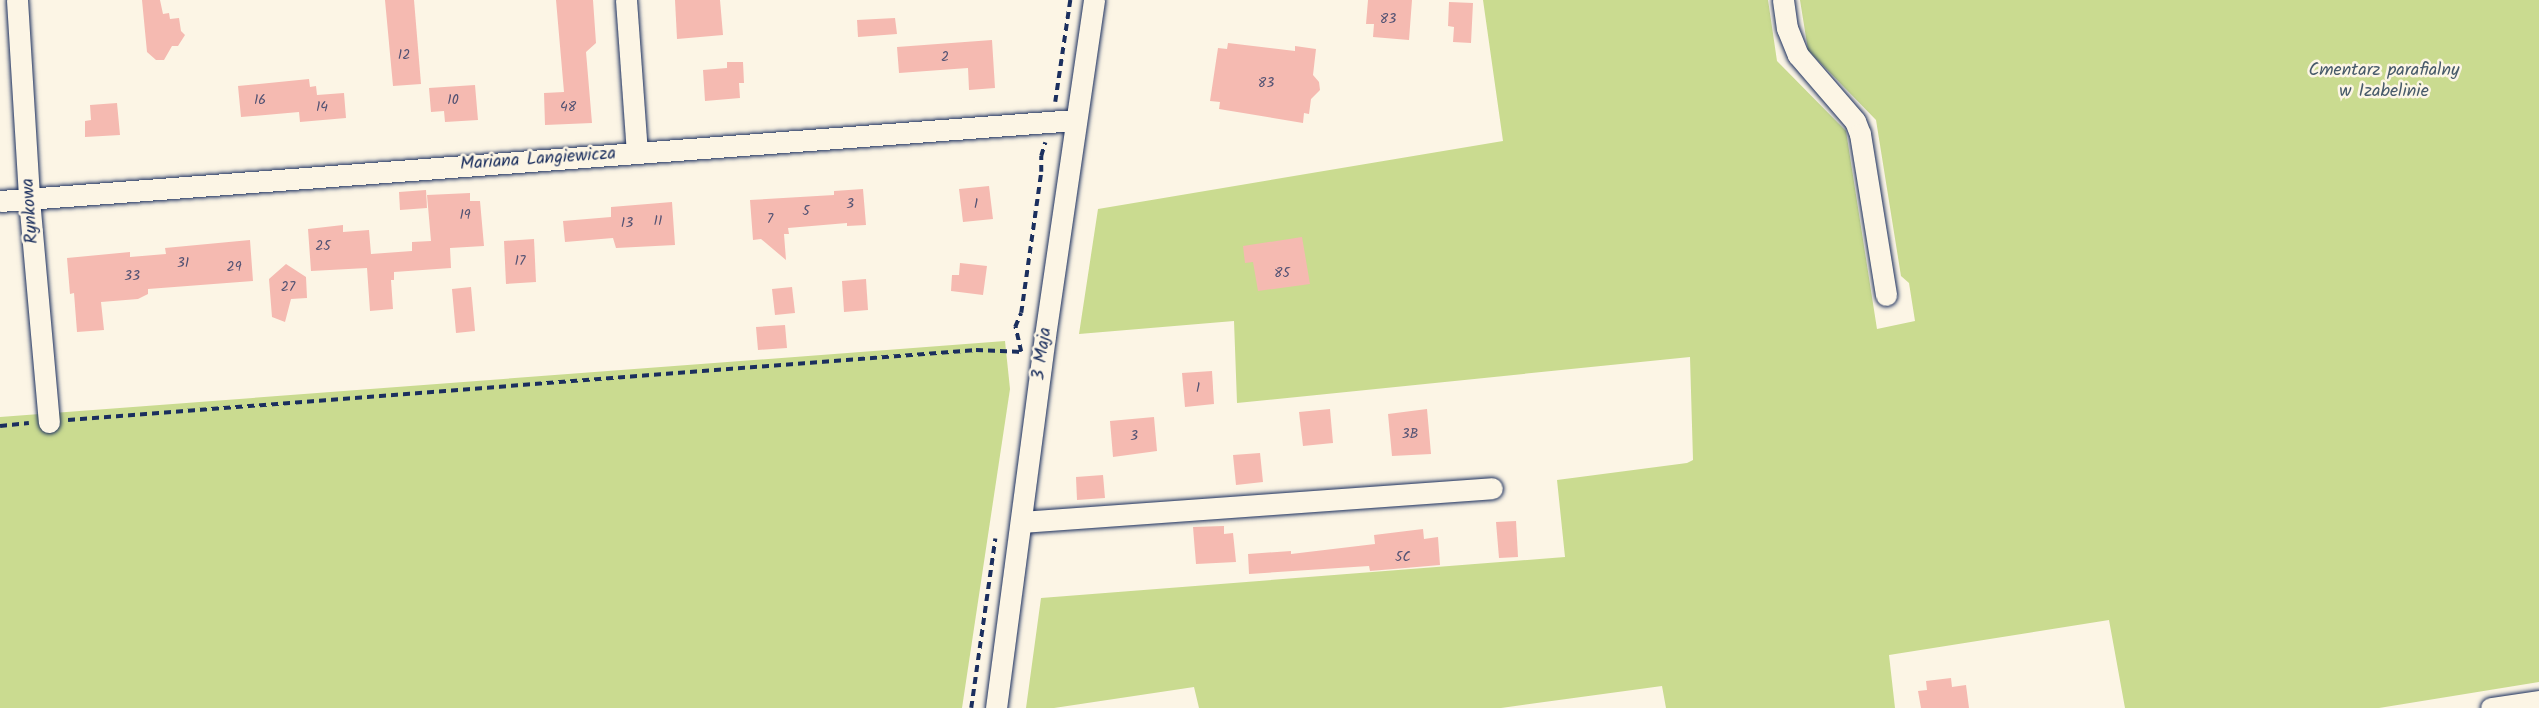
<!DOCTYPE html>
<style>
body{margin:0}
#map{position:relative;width:2539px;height:708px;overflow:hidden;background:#fcf5e5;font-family:Kalam,sans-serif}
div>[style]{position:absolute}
.green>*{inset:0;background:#cadb90}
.building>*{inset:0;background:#f5bab1}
.path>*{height:3.5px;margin-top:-1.75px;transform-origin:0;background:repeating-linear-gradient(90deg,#1b2f5e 0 7px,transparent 0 12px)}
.roads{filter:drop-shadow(0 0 2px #1b2f5e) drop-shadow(0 0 2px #1b2f5e)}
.minor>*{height:21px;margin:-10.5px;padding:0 10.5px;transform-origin:10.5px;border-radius:10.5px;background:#fcf5e5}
span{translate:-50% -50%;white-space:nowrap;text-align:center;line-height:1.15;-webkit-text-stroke:5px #fcf5e5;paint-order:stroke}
.number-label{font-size:14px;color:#525273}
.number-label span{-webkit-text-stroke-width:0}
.park-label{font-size:18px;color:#475a6a}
.street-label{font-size:18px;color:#1b2f5e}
</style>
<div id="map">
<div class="green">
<i style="clip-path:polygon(1483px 0,1768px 0,1777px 61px,1846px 131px,1877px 329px,1915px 321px,1909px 283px,1901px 276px,1876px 120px,1808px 50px,1800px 0,2539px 0,2539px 682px,2379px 708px,2125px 708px,2109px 620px,1889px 655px,1895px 708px,1666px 708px,1662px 686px,1501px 708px,1199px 708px,1194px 687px,1054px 708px,1026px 708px,1041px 598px,1565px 557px,1557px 480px,1687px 463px,1693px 460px,1690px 357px,1237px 403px,1234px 321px,1079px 334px,1098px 209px,1503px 141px)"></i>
<i style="clip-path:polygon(1005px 341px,1010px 389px,962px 708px,0 708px,0 417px)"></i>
</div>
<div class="building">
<i style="clip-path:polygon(142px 0,160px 0,163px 14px,169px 13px,170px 19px,179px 18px,181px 31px,185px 35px,178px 46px,172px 46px,164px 60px,156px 60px,147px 52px)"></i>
<i style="clip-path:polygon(385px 0,414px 0,421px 84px,393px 86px)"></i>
<i style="clip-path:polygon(556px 0,593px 0,596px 43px,586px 52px,592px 123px,545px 125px,544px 93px,564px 92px)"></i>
<i style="clip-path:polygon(675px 0,720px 0,723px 35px,677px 39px)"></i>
<i style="clip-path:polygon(1368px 0,1412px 0,1409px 40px,1373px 37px,1374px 24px,1366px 24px)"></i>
<i style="clip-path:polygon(1449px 2px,1473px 3px,1471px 43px,1453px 42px,1454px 27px,1448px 26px)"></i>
<i style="clip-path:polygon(895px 18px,897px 34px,858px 37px,857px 20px)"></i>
<i style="clip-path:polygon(992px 40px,995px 88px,969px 90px,968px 68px,899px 73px,897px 47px)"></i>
<i style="clip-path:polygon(1228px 43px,1295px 51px,1295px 46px,1316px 49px,1313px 75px,1319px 82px,1320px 90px,1311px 99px,1309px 114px,1304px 113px,1303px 123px,1219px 109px,1220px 102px,1210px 101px,1218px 48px,1227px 49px)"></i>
<i style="clip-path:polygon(727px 62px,743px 62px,744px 83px,739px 83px,740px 98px,705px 101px,703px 70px,727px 68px)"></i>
<i style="clip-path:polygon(309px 79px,310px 87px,316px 86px,317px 95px,344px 93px,346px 118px,300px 122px,299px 112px,241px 117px,238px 86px)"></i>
<i style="clip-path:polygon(475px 85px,478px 120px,445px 122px,444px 111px,431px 112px,429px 88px)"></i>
<i style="clip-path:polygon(117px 103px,120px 135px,85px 137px,85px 121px,91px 120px,90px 105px)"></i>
<i style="clip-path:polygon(989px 186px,993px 219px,963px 222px,959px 189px)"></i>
<i style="clip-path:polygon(863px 189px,866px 225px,847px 226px,847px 223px,788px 228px,789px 234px,784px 234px,786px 260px,761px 239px,753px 240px,750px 200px,834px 195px,834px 191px)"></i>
<i style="clip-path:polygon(426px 190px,427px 208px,400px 210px,399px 192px)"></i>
<i style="clip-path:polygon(470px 193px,470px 201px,480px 201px,484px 246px,450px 248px,451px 268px,394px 272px,394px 280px,391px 280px,393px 309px,370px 311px,367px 268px,311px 271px,308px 229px,343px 225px,343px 232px,369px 230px,371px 254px,412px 251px,412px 242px,431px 241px,427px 195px)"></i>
<i style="clip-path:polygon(672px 202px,675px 245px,616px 248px,613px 238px,565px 242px,563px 221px,611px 217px,611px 207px)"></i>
<i style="clip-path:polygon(1302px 237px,1310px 284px,1258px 291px,1253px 262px,1245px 263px,1243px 246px)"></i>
<i style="clip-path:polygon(534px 239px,536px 282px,506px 284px,504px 241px)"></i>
<i style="clip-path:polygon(250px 240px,253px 281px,148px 289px,148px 294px,138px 299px,101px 302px,104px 330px,77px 332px,74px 293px,70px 294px,67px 258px,130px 252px,130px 257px,166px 254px,165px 248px)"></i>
<i style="clip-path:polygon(960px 263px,987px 266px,983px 295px,951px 291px,952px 275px,959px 275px)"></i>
<i style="clip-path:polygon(286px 264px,306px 277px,307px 298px,291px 299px,285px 322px,272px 317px,269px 279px)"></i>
<i style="clip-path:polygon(866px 279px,868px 310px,844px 312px,842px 281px)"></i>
<i style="clip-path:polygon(471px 287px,475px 331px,456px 333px,452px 289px)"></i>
<i style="clip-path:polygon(792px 287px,795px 313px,775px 315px,772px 289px)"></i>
<i style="clip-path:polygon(785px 325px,787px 348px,758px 350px,756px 327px)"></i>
<i style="clip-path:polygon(1212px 371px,1214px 404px,1185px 407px,1182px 373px)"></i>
<i style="clip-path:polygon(1330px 409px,1333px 443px,1303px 446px,1299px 412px)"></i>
<i style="clip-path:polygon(1427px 409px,1431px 454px,1392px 456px,1388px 414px)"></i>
<i style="clip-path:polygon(1154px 417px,1157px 451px,1113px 457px,1110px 421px)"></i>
<i style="clip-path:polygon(1260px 453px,1263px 482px,1236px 485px,1233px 455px)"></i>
<i style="clip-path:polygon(1103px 475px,1105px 498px,1077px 500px,1076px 477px)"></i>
<i style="clip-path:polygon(1516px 521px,1518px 557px,1499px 558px,1496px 522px)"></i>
<i style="clip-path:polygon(1224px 526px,1224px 534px,1233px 533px,1236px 562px,1196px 564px,1193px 527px)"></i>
<i style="clip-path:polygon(1423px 529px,1424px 539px,1438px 537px,1440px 565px,1370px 571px,1369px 566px,1249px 574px,1248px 554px,1291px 551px,1291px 554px,1375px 544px,1374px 535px)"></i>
<i style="clip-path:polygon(1951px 678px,1952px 687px,1966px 685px,1969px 708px,1921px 708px,1918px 691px,1927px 690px,1926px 681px)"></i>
</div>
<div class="path">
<i style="left:1055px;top:102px;width:103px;rotate:-81.6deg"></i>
<i style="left:1021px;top:352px;width:26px;rotate:-103deg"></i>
<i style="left:1015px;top:327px;width:15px;rotate:-67deg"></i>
<i style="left:1021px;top:313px;width:142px;rotate:-81.9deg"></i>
<i style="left:1041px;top:172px;width:16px;rotate:-90deg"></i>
<i style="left:1041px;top:156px;width:14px;rotate:-73deg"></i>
<i style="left:68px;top:420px;width:911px;rotate:-4.41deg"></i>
<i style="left:976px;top:350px;width:45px;rotate:2.5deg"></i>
<i style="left:0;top:426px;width:29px;rotate:-6deg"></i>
<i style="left:971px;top:708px;width:171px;rotate:-81.9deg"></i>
</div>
<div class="roads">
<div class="minor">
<i style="left:17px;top:0;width:199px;rotate:86.5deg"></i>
<i style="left:29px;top:199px;width:224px;rotate:84.9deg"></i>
<i style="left:626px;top:0;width:153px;rotate:85.9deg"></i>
<i style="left:1783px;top:0;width:28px;rotate:82deg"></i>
<i style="left:1787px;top:28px;width:29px;rotate:68deg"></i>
<i style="left:1798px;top:55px;width:87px;rotate:49.2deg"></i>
<i style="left:1855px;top:121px;width:14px;rotate:69deg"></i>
<i style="left:1860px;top:134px;width:163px;rotate:80.8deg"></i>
<i style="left:0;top:201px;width:1078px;rotate:-4.31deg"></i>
<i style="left:1021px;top:522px;width:472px;rotate:-4.1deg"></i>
<i style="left:996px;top:708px;width:375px;rotate:-82.5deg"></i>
<i style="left:1045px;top:336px;width:340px;rotate:-81.7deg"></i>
<i style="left:2491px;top:708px;width:49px;rotate:-8.3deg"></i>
</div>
</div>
<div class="number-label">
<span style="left:1388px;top:19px">83</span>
<span style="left:404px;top:55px">12</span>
<span style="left:945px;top:57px">2</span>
<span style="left:1266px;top:83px">83</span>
<span style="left:260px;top:100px">16</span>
<span style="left:453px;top:100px">10</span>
<span style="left:322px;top:107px">14</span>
<span style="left:568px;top:107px">48</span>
<span style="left:850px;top:204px">3</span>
<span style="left:976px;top:204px">1</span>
<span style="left:806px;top:211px">5</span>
<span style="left:465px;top:215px">19</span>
<span style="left:770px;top:219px">7</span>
<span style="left:658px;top:221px">11</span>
<span style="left:627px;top:223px">13</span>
<span style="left:323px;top:246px">25</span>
<span style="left:520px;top:261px">17</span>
<span style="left:183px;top:263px">31</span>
<span style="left:234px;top:267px">29</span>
<span style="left:1282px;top:273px">85</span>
<span style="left:132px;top:276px">33</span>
<span style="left:288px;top:287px">27</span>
<span style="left:1198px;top:388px">1</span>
<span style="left:1410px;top:434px">3B</span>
<span style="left:1134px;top:436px">3</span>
<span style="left:1403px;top:557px">5C</span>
</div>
<div class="park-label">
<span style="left:2384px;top:82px">Cmentarz parafialny<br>w Izabelinie</span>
</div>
<div class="street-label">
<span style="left:538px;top:160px;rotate:-4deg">Mariana Langiewicza</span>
<span style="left:31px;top:211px;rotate:-94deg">Rynkowa</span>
<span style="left:1043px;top:354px;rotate:-82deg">3 Maja</span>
</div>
</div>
